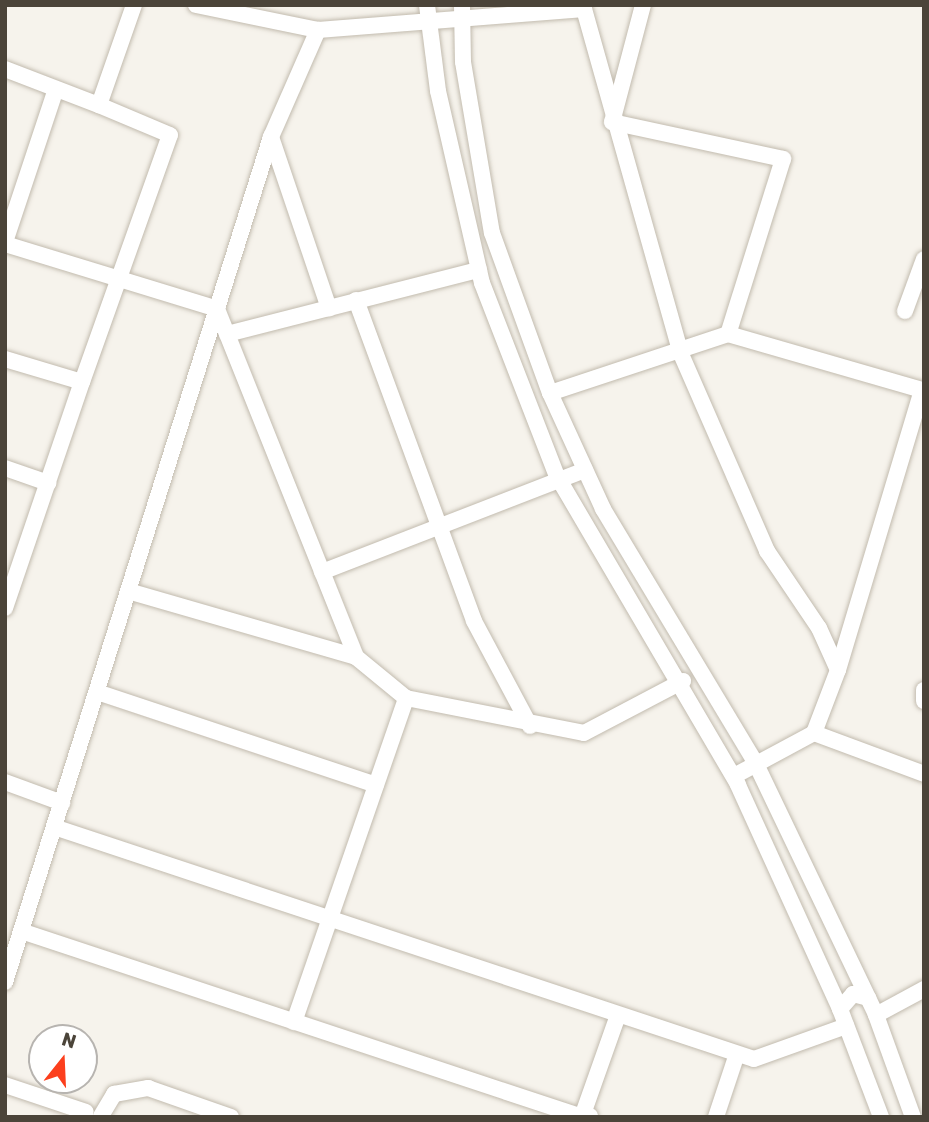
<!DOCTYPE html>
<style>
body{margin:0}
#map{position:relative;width:929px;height:1122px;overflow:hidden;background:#f6f3ec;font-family:Rubik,sans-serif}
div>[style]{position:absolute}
.roads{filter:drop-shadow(0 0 2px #c2bbae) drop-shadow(0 0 2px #c2bbae)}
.minor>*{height:16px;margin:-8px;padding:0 8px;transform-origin:8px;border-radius:8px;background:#fff}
span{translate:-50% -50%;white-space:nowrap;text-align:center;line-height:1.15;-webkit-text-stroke:5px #fff;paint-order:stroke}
.frame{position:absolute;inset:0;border:7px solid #4b4439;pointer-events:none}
.north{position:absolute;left:28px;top:1024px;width:70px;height:70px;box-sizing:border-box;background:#fff;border:2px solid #b7b4b0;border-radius:50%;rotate:18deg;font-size:19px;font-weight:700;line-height:28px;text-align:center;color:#4b4439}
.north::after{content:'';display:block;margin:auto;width:24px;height:32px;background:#fc3f1d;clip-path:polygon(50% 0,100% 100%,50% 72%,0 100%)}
</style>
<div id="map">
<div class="roads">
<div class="minor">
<i style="left:196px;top:5px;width:125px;rotate:11.6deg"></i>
<i style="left:318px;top:30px;width:267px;rotate:-4.5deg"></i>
<i style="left:584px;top:9px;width:358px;rotate:74.3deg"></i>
<i style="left:681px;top:354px;width:215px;rotate:66.4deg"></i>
<i style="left:767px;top:551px;width:93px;rotate:56deg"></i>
<i style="left:819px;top:628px;width:46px;rotate:65.7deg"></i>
<i style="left:838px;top:670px;width:67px;rotate:110.9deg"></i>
<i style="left:814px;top:733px;width:91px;rotate:151.7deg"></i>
<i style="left:427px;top:5px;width:87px;rotate:82.7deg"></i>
<i style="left:438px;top:91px;width:197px;rotate:77.1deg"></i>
<i style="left:482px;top:283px;width:207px;rotate:68.8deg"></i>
<i style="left:557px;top:476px;width:358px;rotate:59.6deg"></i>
<i style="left:738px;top:785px;width:246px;rotate:65.5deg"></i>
<i style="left:840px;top:1009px;width:116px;rotate:69.2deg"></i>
<i style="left:462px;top:5px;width:57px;rotate:89deg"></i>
<i style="left:463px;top:62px;width:173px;rotate:80.4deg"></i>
<i style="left:492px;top:233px;width:170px;rotate:70.1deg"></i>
<i style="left:550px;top:393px;width:128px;rotate:65.4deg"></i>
<i style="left:603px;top:509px;width:297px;rotate:59deg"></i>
<i style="left:756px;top:764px;width:278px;rotate:64.4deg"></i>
<i style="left:876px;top:1015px;width:109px;rotate:70.1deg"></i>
<i style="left:643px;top:5px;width:121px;rotate:104.8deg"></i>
<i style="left:612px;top:122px;width:175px;rotate:12.2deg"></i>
<i style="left:783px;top:159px;width:183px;rotate:107.4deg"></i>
<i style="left:5px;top:69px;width:101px;rotate:21deg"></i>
<i style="left:271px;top:137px;width:181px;rotate:71.3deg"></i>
<i style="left:5px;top:242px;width:161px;rotate:-71.6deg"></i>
<i style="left:5px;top:244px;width:222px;rotate:17deg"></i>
<i style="left:217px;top:309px;width:375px;rotate:68.2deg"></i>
<i style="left:356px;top:657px;width:65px;rotate:39.4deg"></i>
<i style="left:356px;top:300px;width:342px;rotate:69.8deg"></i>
<i style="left:474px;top:621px;width:119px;rotate:61.9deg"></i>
<i style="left:905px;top:311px;width:55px;rotate:-69.9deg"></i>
<i style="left:227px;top:334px;width:260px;rotate:-14.3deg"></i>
<i style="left:5px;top:359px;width:80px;rotate:16.6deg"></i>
<i style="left:82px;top:382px;width:262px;rotate:-70.4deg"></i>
<i style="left:170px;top:135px;width:77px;rotate:-157.1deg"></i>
<i style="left:99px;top:105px;width:106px;rotate:-70.7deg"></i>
<i style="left:550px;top:393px;width:188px;rotate:-18.3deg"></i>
<i style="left:728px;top:334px;width:202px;rotate:16.1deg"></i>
<i style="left:922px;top:390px;width:292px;rotate:106.7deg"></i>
<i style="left:5px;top:468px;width:46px;rotate:19.2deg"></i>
<i style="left:322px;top:572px;width:282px;rotate:-21.2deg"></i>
<i style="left:128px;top:591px;width:237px;rotate:16.1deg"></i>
<i style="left:5px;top:608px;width:239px;rotate:-71.2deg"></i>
<i style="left:924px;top:690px;width:11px;rotate:90deg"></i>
<i style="left:97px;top:692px;width:294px;rotate:18.4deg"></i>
<i style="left:814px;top:733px;width:117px;rotate:20.4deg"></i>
<i style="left:5px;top:782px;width:61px;rotate:20.2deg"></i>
<i style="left:54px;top:827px;width:737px;rotate:18.34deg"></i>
<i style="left:754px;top:1059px;width:98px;rotate:-19.7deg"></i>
<i style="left:21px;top:931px;width:591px;rotate:18.34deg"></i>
<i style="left:5px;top:982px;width:886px;rotate:-72.53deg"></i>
<i style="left:271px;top:137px;width:117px;rotate:-66.3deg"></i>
<i style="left:840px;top:1009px;width:20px;rotate:-49deg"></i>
<i style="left:853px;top:994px;width:16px;rotate:15deg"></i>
<i style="left:876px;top:1015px;width:55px;rotate:-28.4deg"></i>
<i style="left:294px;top:1022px;width:343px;rotate:-70.9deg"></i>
<i style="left:406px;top:698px;width:181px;rotate:11.1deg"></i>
<i style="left:584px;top:733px;width:112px;rotate:-27.7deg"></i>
<i style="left:5px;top:1085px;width:85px;rotate:18.4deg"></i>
<i style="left:101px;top:1116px;width:26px;rotate:-59deg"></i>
<i style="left:114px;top:1094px;width:35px;rotate:-10deg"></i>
<i style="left:148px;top:1088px;width:88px;rotate:19.3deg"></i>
<i style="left:590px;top:1116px;width:7px;rotate:-164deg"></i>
<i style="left:583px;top:1114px;width:105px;rotate:-70.5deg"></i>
<i style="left:716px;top:1117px;width:66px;rotate:-71.6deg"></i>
</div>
</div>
<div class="frame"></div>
<div class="north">N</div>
</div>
